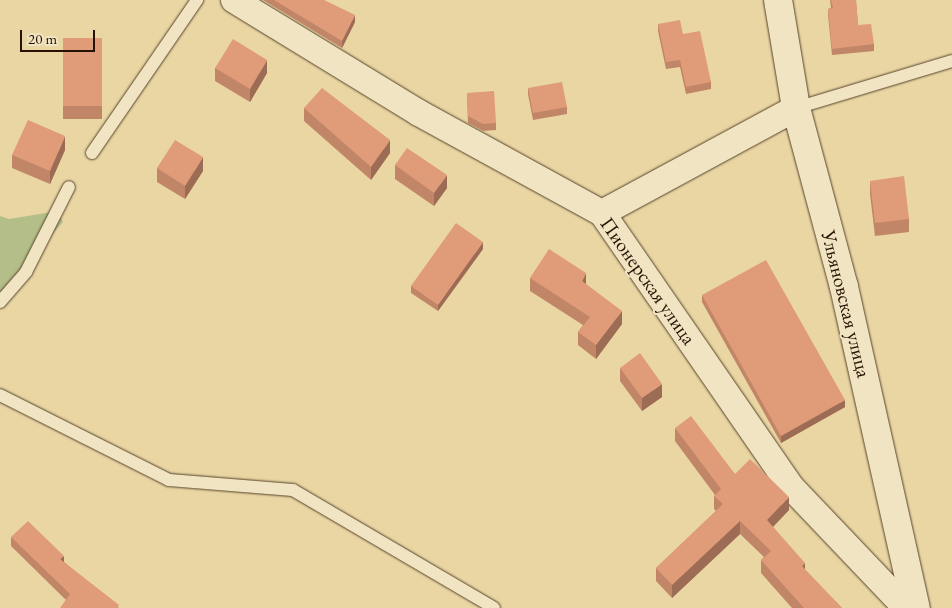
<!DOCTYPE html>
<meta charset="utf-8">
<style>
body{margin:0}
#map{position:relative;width:952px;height:608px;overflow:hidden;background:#e9d6a3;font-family:"EB Garamond",serif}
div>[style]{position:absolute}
.green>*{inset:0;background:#b4be88}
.roads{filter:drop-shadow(0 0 1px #57432b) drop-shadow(0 0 1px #57432b)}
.lane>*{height:12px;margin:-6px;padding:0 6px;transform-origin:6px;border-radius:6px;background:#f1e4c3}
.street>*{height:26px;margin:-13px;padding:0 13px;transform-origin:13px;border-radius:13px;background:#f1e4c3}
.secondary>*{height:28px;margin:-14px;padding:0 14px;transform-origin:14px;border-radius:14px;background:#f1e4c3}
.wall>*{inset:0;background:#c18568}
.shaded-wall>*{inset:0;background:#9d6c55}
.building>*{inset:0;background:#e09b79}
span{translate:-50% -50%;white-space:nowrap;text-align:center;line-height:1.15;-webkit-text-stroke:4px #f1e4c3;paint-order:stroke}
.street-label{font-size:20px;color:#261203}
.scale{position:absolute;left:20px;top:30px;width:75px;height:22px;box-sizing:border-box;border:2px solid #261203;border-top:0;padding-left:6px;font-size:15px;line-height:18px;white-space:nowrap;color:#261203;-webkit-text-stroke:4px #f1e4c3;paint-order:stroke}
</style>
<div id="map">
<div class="green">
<i style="clip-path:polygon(58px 211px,63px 222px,0 293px,0 216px,9px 219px)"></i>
</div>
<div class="roads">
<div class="lane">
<i style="left:796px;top:108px;width:163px;rotate:-16.8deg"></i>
<i style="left:92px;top:153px;width:186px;rotate:-55.5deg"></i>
<i style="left:0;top:302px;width:40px;rotate:-49deg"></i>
<i style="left:26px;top:272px;width:95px;rotate:-63.2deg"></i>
<i style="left:0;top:395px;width:189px;rotate:26.7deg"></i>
<i style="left:169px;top:480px;width:124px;rotate:4.6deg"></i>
<i style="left:293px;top:490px;width:233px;rotate:30.4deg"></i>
</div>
<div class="street">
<i style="left:234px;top:0;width:217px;rotate:31.4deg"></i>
<i style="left:419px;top:113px;width:209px;rotate:28.7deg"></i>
<i style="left:602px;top:213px;width:331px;rotate:55.4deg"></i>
<i style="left:790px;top:486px;width:168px;rotate:46.4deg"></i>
<i style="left:602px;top:213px;width:221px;rotate:-28.4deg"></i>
</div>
<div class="secondary">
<i style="left:778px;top:0;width:109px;rotate:80.5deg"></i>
<i style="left:796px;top:108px;width:185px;rotate:75deg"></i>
<i style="left:844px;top:287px;width:329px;rotate:77.4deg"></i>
</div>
</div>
<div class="wall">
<i style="clip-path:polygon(263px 0,324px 0,355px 22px,342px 48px)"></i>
<i style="clip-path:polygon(830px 0,856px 0,858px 25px,874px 44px,874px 51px,832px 55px,828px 15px,828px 9px,831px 8px)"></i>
<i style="clip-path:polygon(658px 24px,683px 34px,711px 82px,711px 89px,686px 94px,680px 67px,666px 69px,658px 31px)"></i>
<i style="clip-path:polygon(63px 38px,102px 38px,102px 119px,63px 119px)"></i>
<i style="clip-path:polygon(215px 68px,267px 73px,250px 102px,215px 81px)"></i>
<i style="clip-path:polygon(528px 88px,567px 107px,567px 114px,533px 120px,528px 94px)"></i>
<i style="clip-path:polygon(467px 93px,496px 123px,496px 130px,483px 131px,468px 123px)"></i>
<i style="clip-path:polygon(304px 108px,390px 153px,371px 180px,304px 121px)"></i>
<i style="clip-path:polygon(65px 150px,50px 184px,12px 168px,12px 155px)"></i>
<i style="clip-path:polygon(395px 165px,447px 188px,434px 206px,395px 179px)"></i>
<i style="clip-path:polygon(157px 168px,203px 171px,185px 199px,157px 182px)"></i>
<i style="clip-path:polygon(870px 181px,909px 219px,909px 232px,875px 236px,870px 194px)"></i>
<i style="clip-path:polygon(483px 249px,438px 311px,411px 293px,411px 286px)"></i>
<i style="clip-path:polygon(530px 278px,586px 284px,622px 324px,596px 359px,578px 345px,578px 332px,583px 325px,530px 291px)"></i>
<i style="clip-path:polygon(702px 295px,845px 407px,781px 443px,702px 302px)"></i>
<i style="clip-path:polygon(620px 368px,662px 397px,642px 411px,620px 381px)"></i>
<i style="clip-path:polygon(675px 428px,735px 474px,789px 510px,773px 527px,805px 570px,842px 608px,792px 608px,761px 573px,761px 560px,764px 557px,740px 534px,672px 598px,656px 581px,656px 568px,716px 511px,714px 509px,714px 496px,715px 495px,675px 441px)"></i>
<i style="clip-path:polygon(11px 537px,64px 562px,119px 608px,66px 600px,11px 546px)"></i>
</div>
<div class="shaded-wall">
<i style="clip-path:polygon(355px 15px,355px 22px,342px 48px,342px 41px)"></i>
<i style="clip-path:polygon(267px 60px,267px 73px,250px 102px,250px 89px)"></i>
<i style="clip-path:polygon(65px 136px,65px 150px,50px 184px,50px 171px)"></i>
<i style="clip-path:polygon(390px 140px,390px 153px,371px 180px,371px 167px)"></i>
<i style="clip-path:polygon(203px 157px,203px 171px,185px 199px,185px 186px)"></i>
<i style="clip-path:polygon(447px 175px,447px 188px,434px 206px,434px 193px)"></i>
<i style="clip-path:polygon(483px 242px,483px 249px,438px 311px,438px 305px)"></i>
<i style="clip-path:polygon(586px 273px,586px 286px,582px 281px)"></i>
<i style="clip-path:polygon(622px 311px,622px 324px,596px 359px,596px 345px)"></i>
<i style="clip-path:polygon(662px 384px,662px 397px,642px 411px,642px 398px)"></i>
<i style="clip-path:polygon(845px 400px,845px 407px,781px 443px,781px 436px)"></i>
<i style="clip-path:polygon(789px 497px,789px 510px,767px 533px,767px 520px)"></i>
<i style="clip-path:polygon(740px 521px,740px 534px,672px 598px,672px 585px)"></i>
<i style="clip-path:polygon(64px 556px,64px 565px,60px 559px)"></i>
<i style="clip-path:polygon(805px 563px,805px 576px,802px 566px)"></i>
</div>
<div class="building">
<i style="clip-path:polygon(274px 0,324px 0,355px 15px,342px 41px)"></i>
<i style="clip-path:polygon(831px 0,856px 0,858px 25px,871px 24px,874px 44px,832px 49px,828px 9px,833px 8px)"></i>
<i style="clip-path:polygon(680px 20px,683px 34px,700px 31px,711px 82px,686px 87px,680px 60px,666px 62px,658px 24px)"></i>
<i style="clip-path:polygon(63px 38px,102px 38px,102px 106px,63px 106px)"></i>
<i style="clip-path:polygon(233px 39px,267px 60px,250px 89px,215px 68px)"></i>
<i style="clip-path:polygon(562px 82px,567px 107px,533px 113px,528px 88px)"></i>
<i style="clip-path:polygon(322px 88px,390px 140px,371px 167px,304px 108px)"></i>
<i style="clip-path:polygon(494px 91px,496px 123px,483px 124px,468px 116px,467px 93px)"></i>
<i style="clip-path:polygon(28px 120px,65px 136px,50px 171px,12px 155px)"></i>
<i style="clip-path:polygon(175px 140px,203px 157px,185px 186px,157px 168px)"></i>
<i style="clip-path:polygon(407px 148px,447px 175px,434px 193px,395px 165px)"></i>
<i style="clip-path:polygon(904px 176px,909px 219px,875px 223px,870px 181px)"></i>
<i style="clip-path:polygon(456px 223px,483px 242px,438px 305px,411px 286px)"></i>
<i style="clip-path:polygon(549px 249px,586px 273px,582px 281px,622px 311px,596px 345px,578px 332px,590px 317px,530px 278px)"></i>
<i style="clip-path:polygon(766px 260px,845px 400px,781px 436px,702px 295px)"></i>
<i style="clip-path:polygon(640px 353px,662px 384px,642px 398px,620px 368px)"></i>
<i style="clip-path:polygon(691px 416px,735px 474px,750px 459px,789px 497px,767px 520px,805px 563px,802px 566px,842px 608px,804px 608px,761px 560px,771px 551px,740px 521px,672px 585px,656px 568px,723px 504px,714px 496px,721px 489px,675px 428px)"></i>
<i style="clip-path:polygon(28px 521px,64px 556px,60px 559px,119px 605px,117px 608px,60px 608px,70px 594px,11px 537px)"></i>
</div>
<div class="street-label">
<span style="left:648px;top:281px;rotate:55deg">Пионерская улица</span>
<span style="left:846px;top:304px;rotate:76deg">Ульяновская улица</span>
</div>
<div class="scale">20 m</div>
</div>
